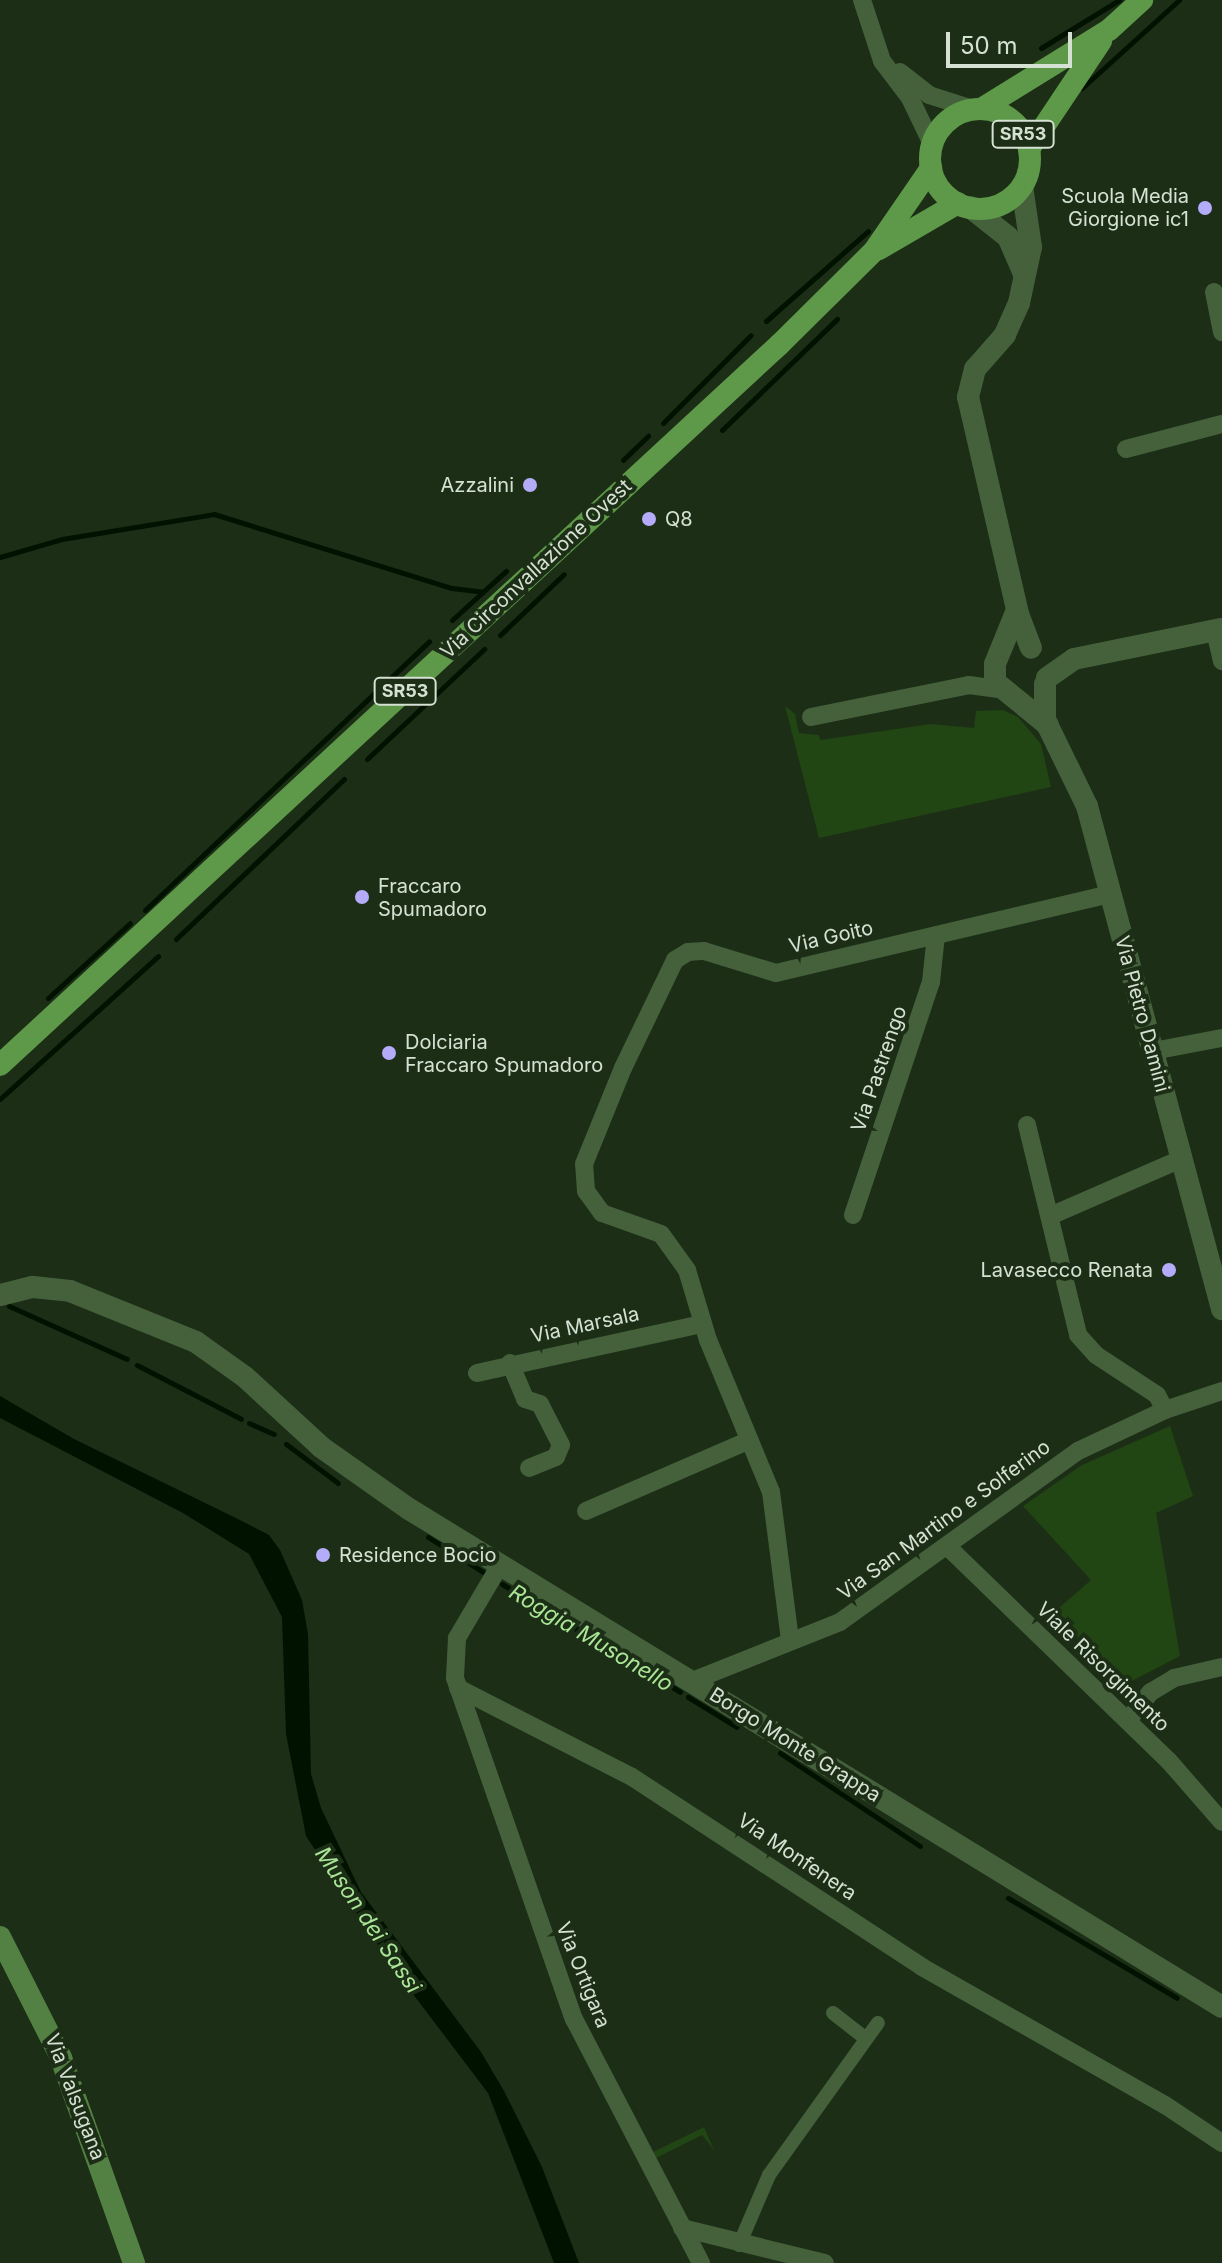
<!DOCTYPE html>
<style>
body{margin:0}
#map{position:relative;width:1222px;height:2263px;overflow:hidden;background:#1c2e16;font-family:Inter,sans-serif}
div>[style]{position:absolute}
.green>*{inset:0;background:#214513}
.water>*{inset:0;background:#021200}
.stream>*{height:5px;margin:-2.5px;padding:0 2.5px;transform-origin:2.5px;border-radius:2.5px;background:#021200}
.pedestrian>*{height:14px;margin:-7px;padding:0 7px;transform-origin:7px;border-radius:7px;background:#45613c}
.minor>*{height:18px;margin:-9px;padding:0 9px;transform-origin:9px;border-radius:9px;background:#45613c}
.tertiary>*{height:22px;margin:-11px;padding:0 11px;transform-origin:11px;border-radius:11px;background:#45613c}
.secondary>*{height:22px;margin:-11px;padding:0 11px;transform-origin:11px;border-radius:11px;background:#538144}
.primary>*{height:22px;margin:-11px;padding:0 11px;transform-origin:11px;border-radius:11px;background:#5d9949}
.primary>.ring{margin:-11px;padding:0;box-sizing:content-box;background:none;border:22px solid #5d9949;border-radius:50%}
.dots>*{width:22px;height:22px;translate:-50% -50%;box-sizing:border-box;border:4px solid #1c2e16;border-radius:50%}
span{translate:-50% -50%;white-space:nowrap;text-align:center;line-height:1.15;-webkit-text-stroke:8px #1c2e16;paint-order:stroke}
.shield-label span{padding:2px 6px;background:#1c2e16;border:2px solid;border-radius:6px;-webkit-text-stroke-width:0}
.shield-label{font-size:18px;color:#d5e1d2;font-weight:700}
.poi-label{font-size:20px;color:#d5e1d2}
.right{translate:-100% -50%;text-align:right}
.left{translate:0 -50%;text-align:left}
.street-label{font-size:20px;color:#d5e1d2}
.water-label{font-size:22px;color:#abe698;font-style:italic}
.scale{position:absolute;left:946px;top:32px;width:126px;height:36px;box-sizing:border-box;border:4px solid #d5e1d2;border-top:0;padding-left:10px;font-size:24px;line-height:28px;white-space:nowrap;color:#d5e1d2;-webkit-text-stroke:6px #1c2e16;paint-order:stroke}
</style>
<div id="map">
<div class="green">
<i style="clip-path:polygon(785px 706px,795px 714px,799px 733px,819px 735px,820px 740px,931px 724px,974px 728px,976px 711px,1003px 710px,1018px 717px,1041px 744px,1051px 787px,819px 838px)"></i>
<i style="clip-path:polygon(1170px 1426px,1193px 1496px,1156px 1513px,1180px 1656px,1124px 1685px,1052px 1614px,1091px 1580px,1023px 1506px,1082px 1465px)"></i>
<i style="clip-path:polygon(704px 2127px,714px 2150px,702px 2135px,656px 2158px,649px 2154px)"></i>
</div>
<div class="water">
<i style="clip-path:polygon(0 1396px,74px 1439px,238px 1519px,269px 1535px,280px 1550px,302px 1600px,308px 1634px,311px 1774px,321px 1808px,361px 1892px,481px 2052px,504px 2091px,542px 2167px,579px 2263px,554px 2263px,488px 2093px,391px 1965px,306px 1836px,286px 1734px,282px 1617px,249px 1554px,183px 1513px,0 1418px)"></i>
</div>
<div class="stream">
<i style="left:1041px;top:48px;width:92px;rotate:-31.6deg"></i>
<i style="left:1082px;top:88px;width:131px;rotate:-42.2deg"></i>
<i style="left:766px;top:321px;width:136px;rotate:-41.4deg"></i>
<i style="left:663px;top:423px;width:124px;rotate:-45deg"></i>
<i style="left:722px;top:430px;width:160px;rotate:-44deg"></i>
<i style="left:623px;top:460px;width:35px;rotate:-44deg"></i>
<i style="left:0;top:557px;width:65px;rotate:-16.2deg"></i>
<i style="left:62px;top:539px;width:154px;rotate:-9.3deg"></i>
<i style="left:214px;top:514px;width:249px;rotate:17.3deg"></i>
<i style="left:452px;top:588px;width:31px;rotate:7deg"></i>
<i style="left:452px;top:620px;width:73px;rotate:-42.2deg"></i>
<i style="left:500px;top:635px;width:88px;rotate:-43.6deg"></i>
<i style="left:367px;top:759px;width:161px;rotate:-43.2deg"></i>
<i style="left:145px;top:910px;width:391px;rotate:-43.4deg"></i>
<i style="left:176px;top:939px;width:232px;rotate:-43.6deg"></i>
<i style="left:48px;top:998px;width:111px;rotate:-42.4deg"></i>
<i style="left:0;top:1099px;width:213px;rotate:-42.1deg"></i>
<i style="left:9px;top:1306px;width:129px;rotate:24.2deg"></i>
<i style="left:137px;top:1365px;width:117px;rotate:27.4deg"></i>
<i style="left:249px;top:1423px;width:27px;rotate:24deg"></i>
<i style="left:286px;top:1444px;width:65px;rotate:36.9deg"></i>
<i style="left:428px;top:1537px;width:65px;rotate:32.5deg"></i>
<i style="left:502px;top:1584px;width:208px;rotate:31.2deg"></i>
<i style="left:688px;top:1697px;width:57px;rotate:31.5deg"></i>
<i style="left:780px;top:1753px;width:168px;rotate:33.6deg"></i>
<i style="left:1008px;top:1898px;width:196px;rotate:30.6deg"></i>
</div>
<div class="pedestrian">
<i style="left:833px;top:2013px;width:41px;rotate:38deg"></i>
<i style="left:739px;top:2245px;width:76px;rotate:-66.8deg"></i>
<i style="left:769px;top:2175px;width:187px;rotate:-54.4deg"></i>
</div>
<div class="minor">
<i style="left:862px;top:0;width:64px;rotate:71.8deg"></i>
<i style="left:882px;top:61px;width:46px;rotate:52.9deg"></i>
<i style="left:910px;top:98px;width:51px;rotate:64.4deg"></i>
<i style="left:900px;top:72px;width:37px;rotate:38deg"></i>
<i style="left:929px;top:95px;width:46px;rotate:17.7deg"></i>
<i style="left:1214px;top:292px;width:41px;rotate:78.7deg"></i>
<i style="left:1126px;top:449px;width:99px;rotate:-14.6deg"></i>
<i style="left:1215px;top:631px;width:31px;rotate:77deg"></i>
<i style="left:811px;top:717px;width:161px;rotate:-11.4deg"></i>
<i style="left:969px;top:685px;width:30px;rotate:8deg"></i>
<i style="left:1153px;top:1051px;width:70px;rotate:-10.7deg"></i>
<i style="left:1027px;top:1125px;width:216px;rotate:76.3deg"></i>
<i style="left:1078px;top:1335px;width:27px;rotate:48deg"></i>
<i style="left:1096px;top:1355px;width:73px;rotate:33.3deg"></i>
<i style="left:1157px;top:1395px;width:17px;rotate:62deg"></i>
<i style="left:853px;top:1215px;width:246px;rotate:-71.5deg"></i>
<i style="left:931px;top:982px;width:47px;rotate:-83.9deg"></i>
<i style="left:1050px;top:1216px;width:143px;rotate:-23.5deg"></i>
<i style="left:510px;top:1363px;width:39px;rotate:67deg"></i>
<i style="left:525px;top:1399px;width:16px;rotate:18deg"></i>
<i style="left:540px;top:1404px;width:46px;rotate:62.9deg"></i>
<i style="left:561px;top:1445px;width:13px;rotate:113deg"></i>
<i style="left:556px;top:1457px;width:29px;rotate:158deg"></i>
<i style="left:477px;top:1373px;width:230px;rotate:-12.3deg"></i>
<i style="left:586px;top:1511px;width:176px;rotate:-23.4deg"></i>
<i style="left:949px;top:1548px;width:305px;rotate:44.1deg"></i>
<i style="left:1168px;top:1760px;width:82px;rotate:48.9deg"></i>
<i style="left:500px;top:1565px;width:85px;rotate:120.5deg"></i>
<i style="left:457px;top:1638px;width:40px;rotate:92.9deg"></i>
<i style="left:455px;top:1678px;width:361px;rotate:70.8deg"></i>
<i style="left:574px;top:2019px;width:275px;rotate:62.5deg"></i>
<i style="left:790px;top:1640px;width:149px;rotate:-97.3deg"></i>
<i style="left:771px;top:1492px;width:165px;rotate:-112.5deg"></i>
<i style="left:708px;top:1340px;width:73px;rotate:-106.7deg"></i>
<i style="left:687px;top:1270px;width:44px;rotate:-125.8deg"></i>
<i style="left:661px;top:1234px;width:63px;rotate:-160.4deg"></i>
<i style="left:602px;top:1213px;width:27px;rotate:-126deg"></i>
<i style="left:586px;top:1191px;width:27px;rotate:-94deg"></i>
<i style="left:584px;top:1164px;width:104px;rotate:-67.9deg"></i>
<i style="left:623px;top:1068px;width:120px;rotate:-64.3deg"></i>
<i style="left:675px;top:960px;width:15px;rotate:-32deg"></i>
<i style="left:688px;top:952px;width:16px;rotate:-4deg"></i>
<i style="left:704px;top:951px;width:75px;rotate:17deg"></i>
<i style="left:776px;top:973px;width:342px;rotate:-13.3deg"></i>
<i style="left:692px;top:1681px;width:159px;rotate:-21.7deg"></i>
<i style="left:840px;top:1622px;width:293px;rotate:-35.7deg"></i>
<i style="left:1078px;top:1451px;width:96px;rotate:-25.2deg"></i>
<i style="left:1165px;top:1410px;width:60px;rotate:-18.4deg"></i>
<i style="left:458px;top:1688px;width:195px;rotate:27.1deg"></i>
<i style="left:632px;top:1777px;width:347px;rotate:33.2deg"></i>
<i style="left:922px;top:1967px;width:279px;rotate:29.6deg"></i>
<i style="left:1165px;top:2105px;width:69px;rotate:33.7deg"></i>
<i style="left:1128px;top:1720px;width:36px;rotate:-51deg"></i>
<i style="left:1151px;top:1692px;width:27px;rotate:-31deg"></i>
<i style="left:1174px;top:1678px;width:49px;rotate:-12.9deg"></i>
<i style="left:682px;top:2228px;width:147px;rotate:13.8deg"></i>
</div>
<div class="tertiary">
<i style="left:1022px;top:186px;width:62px;rotate:81.6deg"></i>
<i style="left:1031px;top:247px;width:57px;rotate:102.1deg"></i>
<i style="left:1019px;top:303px;width:35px;rotate:114deg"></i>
<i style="left:1005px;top:335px;width:45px;rotate:131.4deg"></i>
<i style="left:975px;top:369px;width:29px;rotate:104deg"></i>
<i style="left:968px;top:397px;width:223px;rotate:77deg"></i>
<i style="left:1018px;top:614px;width:36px;rotate:69deg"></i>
<i style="left:970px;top:207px;width:48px;rotate:38.3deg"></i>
<i style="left:1008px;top:237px;width:40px;rotate:66.6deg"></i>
<i style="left:1017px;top:610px;width:58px;rotate:112.2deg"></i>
<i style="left:995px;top:664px;width:18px;rotate:90deg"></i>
<i style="left:995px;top:682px;width:68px;rotate:39.1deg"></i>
<i style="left:1047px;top:678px;width:33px;rotate:-35deg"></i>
<i style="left:1074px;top:659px;width:151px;rotate:-11.5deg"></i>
<i style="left:1045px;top:684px;width:36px;rotate:90deg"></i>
<i style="left:1045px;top:720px;width:96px;rotate:64deg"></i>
<i style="left:1087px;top:806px;width:521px;rotate:74.98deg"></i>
<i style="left:0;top:1295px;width:34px;rotate:-14deg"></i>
<i style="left:33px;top:1287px;width:37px;rotate:6deg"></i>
<i style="left:70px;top:1291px;width:136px;rotate:22deg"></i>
<i style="left:196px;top:1342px;width:60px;rotate:35.5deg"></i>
<i style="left:245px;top:1377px;width:103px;rotate:42.6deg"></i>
<i style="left:321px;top:1447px;width:108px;rotate:35.2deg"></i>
<i style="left:409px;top:1509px;width:953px;rotate:31.49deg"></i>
</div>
<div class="secondary">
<i style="left:0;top:1937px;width:136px;rotate:63.2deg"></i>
<i style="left:61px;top:2058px;width:218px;rotate:70.4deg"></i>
</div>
<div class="primary">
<i style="left:981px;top:109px;width:150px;rotate:-31.7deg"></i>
<i style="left:1109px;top:30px;width:45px;rotate:-42.3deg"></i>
<i class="ring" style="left:930px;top:109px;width:78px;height:78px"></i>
<i style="left:1029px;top:149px;width:130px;rotate:-56.3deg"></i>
<i style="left:879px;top:249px;width:91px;rotate:-30.2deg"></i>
<i style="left:0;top:1065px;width:1062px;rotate:-42.75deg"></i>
<i style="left:780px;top:344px;width:132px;rotate:-44.7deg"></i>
<i style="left:874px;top:251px;width:101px;rotate:-55.5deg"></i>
</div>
<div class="dots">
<i style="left:1205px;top:208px;background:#b4acf9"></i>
<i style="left:530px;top:485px;background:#b4acf9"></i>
<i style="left:649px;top:519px;background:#b4acf9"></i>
<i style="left:362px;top:897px;background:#b4acf9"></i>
<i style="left:389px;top:1053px;background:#b4acf9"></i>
<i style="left:1169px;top:1270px;background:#b4acf9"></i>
<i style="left:323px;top:1555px;background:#b4acf9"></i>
</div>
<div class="shield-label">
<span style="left:1023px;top:134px">SR53</span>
<span style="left:405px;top:691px">SR53</span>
</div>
<div class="poi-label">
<span class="right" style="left:1189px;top:208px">Scuola Media<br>Giorgione ic1</span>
<span class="right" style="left:514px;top:485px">Azzalini</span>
<span class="left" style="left:665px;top:519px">Q8</span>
<span class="left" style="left:378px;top:898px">Fraccaro<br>Spumadoro</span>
<span class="left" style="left:405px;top:1054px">Dolciaria<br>Fraccaro Spumadoro</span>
<span class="right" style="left:1153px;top:1270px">Lavasecco Renata</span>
<span class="left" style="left:339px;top:1555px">Residence Bocio</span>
</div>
<div class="street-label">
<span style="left:536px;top:569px;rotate:-43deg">Via Circonvallazione Ovest</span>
<span style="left:831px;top:937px;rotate:-13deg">Via Goito</span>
<span style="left:1142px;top:1014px;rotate:75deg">Via Pietro Damini</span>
<span style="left:879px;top:1069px;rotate:-71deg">Via Pastrengo</span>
<span style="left:585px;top:1325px;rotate:-12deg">Via Marsala</span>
<span style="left:944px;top:1520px;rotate:-36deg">Via San Martino e Solferino</span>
<span style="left:1103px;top:1667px;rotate:44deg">Viale Risorgimento</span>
<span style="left:795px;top:1745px;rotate:32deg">Borgo Monte Grappa</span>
<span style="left:797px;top:1857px;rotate:34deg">Via Monfenera</span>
<span style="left:583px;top:1975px;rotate:68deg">Via Ortigara</span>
<span style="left:75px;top:2097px;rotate:69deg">Via Valsugana</span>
</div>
<div class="water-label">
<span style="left:591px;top:1638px;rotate:31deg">Roggia Musonello</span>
<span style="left:368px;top:1920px;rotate:56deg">Muson dei Sassi</span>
</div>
<div class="scale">50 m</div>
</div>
